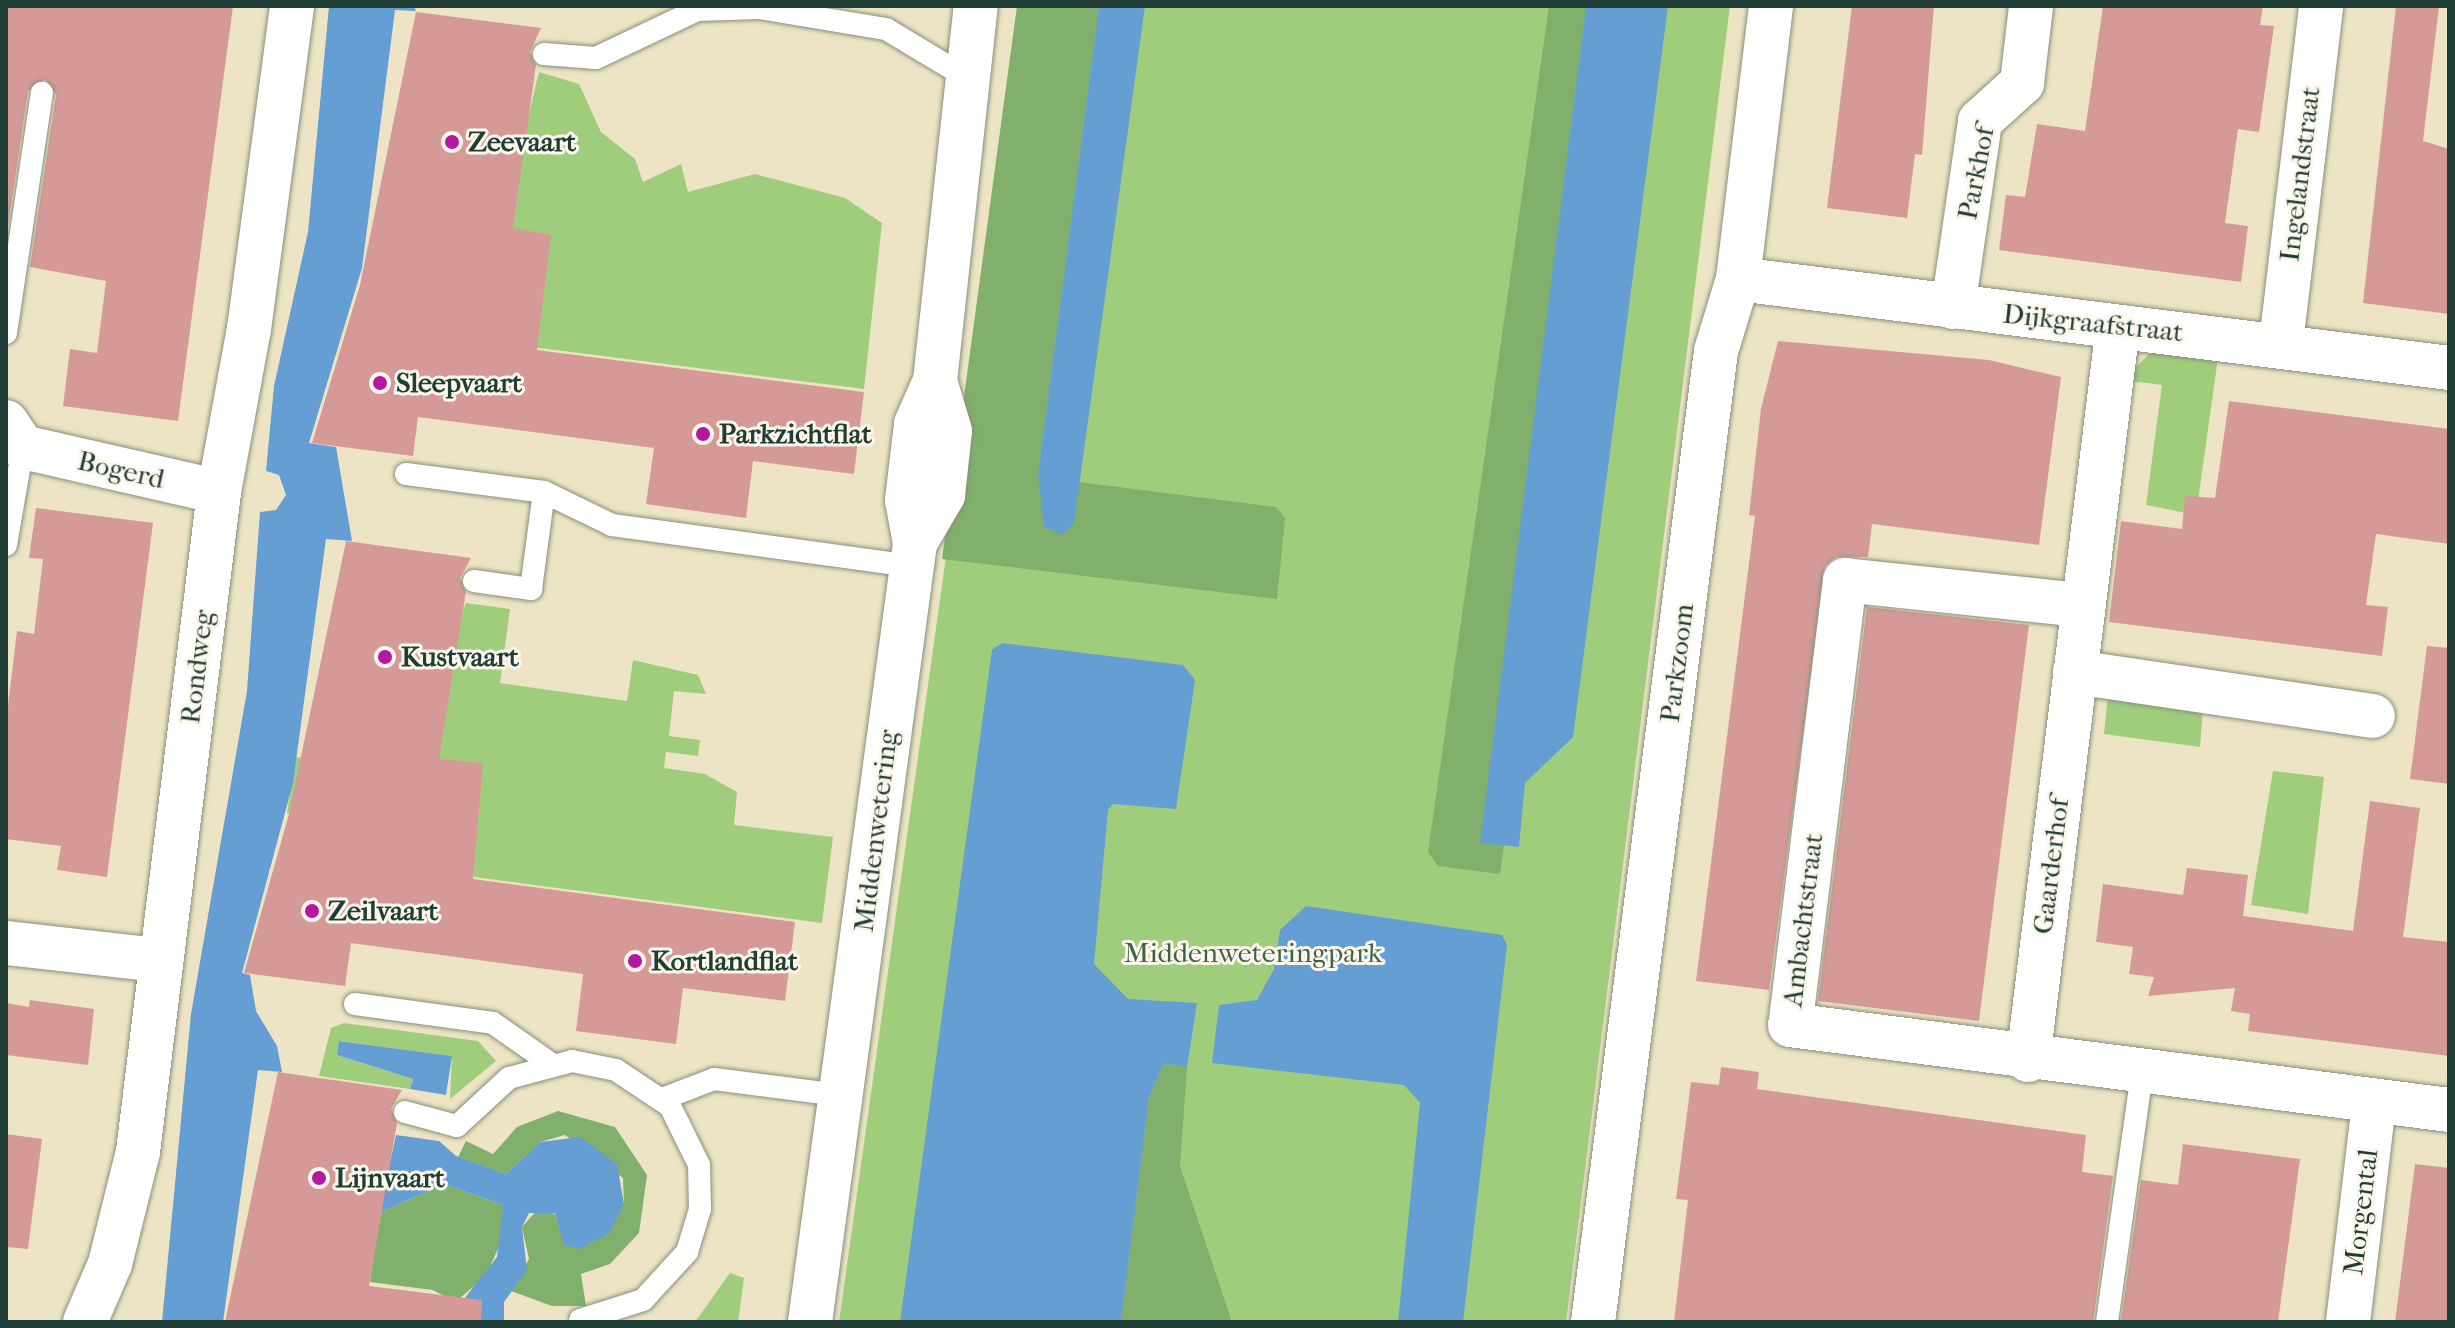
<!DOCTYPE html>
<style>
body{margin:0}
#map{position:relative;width:2455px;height:1328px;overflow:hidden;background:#ede4c5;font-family:"IM FELL French Canon",serif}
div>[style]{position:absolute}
.green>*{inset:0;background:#a0cd7b}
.forest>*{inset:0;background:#80b06b}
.water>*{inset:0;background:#649ed3}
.building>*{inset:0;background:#d59a98}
.roads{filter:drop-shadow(0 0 2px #86907c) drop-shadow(0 0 2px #86907c)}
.service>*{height:22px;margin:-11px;padding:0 11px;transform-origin:11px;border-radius:11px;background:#fff}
.minor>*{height:44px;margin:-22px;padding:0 22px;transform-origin:22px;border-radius:22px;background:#fff}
.dots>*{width:22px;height:22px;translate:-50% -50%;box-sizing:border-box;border:4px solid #fbf7ec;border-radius:50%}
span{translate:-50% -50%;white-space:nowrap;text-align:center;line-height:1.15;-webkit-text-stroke:6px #fbf7ec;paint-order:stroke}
.poi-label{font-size:28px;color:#1f3d34;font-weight:700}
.left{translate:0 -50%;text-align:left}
.street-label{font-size:28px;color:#1f3d34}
.park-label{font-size:28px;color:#3f6146}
.frame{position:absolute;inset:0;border:8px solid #1f3d34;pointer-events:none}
</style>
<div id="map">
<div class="green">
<i style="clip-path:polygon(1023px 6px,1730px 6px,1566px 1322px,839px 1322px)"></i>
<i style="clip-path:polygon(539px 72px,579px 84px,601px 132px,635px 159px,643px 182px,681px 164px,688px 192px,755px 174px,845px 198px,882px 223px,864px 389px,444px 336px,521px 146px)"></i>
<i style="clip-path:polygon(2155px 348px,2218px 358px,2196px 515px,2146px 505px,2162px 385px,2123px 380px)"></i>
<i style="clip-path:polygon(466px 603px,510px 609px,500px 683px,627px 701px,633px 660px,698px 675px,706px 694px,674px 691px,669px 736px,700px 740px,698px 756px,666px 752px,664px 768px,705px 774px,737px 792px,734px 825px,833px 837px,822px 923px,368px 863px,366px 823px,287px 813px,296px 757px,403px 771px)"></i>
<i style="clip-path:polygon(2108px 694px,2203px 708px,2200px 747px,2104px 734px)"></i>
<i style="clip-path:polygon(2273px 771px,2324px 777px,2308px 914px,2251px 905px)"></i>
<i style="clip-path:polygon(344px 1023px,478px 1041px,496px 1061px,450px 1099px,452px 1056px,340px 1041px,337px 1055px,413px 1079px,410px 1089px,319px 1076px,331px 1028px)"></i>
<i style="clip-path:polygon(730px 1273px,744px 1278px,738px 1322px,695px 1322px)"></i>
</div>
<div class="forest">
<i style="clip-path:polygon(1017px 6px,1099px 6px,1038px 474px,1073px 523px,1079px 482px,1276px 507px,1285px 518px,1277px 599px,942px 559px)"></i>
<i style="clip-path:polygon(1549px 6px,1586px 6px,1481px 843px,1504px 845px,1500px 874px,1438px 866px,1428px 852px)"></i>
<i style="clip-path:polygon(1164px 1063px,1187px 1067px,1180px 1166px,1232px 1322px,1121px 1322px,1149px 1097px)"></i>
<i style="clip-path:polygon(558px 1111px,615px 1127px,647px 1175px,639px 1233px,610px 1264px,581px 1274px,586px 1306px,552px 1306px,511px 1291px,529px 1259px,522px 1227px,538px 1209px,555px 1214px,561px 1232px,624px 1204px,623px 1178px,565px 1135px,540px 1142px,506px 1174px,458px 1157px,466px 1141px,493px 1154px,517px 1127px)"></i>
<i style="clip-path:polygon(444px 1184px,503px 1205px,505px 1234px,485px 1277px,455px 1302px,433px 1290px,370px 1282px,379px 1213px)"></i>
</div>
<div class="water">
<i style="clip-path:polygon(329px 6px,414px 6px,416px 11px,395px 10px,362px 268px,309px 443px,336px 447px,352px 541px,326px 539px,293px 783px,242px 973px,250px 975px,256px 1011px,277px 1046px,282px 1072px,258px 1070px,223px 1322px,162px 1322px,191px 1014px,247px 691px,260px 512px,276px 510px,286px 495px,279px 475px,266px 471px,274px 386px,308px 232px)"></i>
<i style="clip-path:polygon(1099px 6px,1145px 6px,1074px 523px,1063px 535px,1044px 527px,1038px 474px)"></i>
<i style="clip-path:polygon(1586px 6px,1668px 6px,1573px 737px,1525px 783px,1519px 847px,1480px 843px)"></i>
<i style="clip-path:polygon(1002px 643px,1183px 665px,1195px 680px,1176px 809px,1113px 804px,1108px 810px,1094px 964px,1128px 999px,1197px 1003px,1187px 1067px,1164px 1063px,1149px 1097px,1121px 1322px,900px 1322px,992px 650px)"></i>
<i style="clip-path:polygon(1306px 906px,1502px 935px,1507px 945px,1463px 1322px,1398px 1322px,1420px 1103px,1404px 1085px,1212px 1063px,1219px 1005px,1257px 1000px,1274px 969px,1280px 930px)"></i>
<i style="clip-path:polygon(339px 1041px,452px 1056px,446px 1095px,410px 1089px,413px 1079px,337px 1055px)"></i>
<i style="clip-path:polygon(396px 1135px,439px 1141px,456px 1156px,506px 1174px,540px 1142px,580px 1137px,617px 1164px,624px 1204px,609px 1233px,580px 1249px,564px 1245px,555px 1213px,529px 1213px,522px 1227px,527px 1270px,504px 1302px,504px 1322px,446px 1322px,497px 1257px,503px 1205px,444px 1184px,379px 1213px)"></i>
</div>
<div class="building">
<i style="clip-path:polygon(6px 6px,233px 6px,178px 421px,63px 406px,70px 349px,97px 353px,106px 281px,30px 267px,56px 95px,45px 79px,28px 91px,6px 239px)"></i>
<i style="clip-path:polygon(1852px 6px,1934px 6px,1922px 155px,1915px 154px,1907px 218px,1827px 208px)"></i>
<i style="clip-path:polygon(2103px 6px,2263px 6px,2260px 25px,2274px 26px,2259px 132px,2238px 129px,2225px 223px,2248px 226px,2241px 282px,1999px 250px,2006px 195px,2025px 197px,2037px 124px,2085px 131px)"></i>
<i style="clip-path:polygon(2396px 6px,2439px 6px,2423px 141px,2449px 149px,2449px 314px,2363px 303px)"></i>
<i style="clip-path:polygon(416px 12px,541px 28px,530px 52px,536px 65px,513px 228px,551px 235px,537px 350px,864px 392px,854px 474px,753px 461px,746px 518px,646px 504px,654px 448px,418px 417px,413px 456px,312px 443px,360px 285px)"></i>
<i style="clip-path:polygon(1778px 341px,1989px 360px,2061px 377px,2039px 545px,1872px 524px,1868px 557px,1836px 557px,1825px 566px,1769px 990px,1696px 981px,1755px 516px,1749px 515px,1761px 409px)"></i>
<i style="clip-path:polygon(2229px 401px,2449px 429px,2449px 544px,2376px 534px,2366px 605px,2388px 607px,2382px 656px,2109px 622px,2121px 521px,2182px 529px,2185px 496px,2215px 498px)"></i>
<i style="clip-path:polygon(36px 508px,153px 523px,107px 877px,57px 870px,61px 846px,6px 839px,6px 722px,17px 631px,34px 634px,43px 559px,29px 558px)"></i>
<i style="clip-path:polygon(346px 541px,471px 558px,460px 578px,466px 592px,439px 759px,483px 763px,473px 879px,795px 922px,785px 1001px,683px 988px,676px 1044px,576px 1031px,583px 974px,351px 943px,345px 986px,244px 973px,289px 814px)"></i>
<i style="clip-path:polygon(1867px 607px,2029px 625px,1979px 1021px,1818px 1001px)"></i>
<i style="clip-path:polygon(2427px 646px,2449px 648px,2449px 784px,2410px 779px)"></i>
<i style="clip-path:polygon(2370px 801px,2420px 808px,2403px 937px,2449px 942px,2449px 1056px,2248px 1031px,2250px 1014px,2231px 1011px,2235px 988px,2148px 996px,2154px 977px,2129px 974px,2133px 947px,2096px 942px,2103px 884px,2183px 895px,2187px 868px,2248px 875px,2243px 916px,2353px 931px)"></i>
<i style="clip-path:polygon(30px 1000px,94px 1009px,88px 1065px,6px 1055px,6px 1003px,29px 1007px)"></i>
<i style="clip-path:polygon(1721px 1067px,1759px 1072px,1757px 1089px,2086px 1135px,2082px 1172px,2113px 1176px,2093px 1322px,1674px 1322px,1688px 1200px,1676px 1199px,1691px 1082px,1719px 1085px)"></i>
<i style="clip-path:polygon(278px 1072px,402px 1090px,391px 1109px,397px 1123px,369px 1286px,482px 1300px,481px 1322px,225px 1322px)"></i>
<i style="clip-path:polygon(6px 1134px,42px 1139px,28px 1249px,6px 1247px)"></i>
<i style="clip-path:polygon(2183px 1144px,2300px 1159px,2278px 1322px,2121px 1322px,2141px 1180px,2178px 1185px)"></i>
<i style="clip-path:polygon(2415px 1164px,2449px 1168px,2449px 1322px,2395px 1322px)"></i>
</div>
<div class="roads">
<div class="service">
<i style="left:544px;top:54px;width:52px;rotate:4.4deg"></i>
<i style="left:596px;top:58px;width:112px;rotate:-25.4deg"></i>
<i style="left:697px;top:10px;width:62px;rotate:-1.8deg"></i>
<i style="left:759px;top:8px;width:129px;rotate:9.4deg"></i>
<i style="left:886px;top:29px;width:93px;rotate:31deg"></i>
<i style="left:6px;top:333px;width:243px;rotate:-81.5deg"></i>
<i style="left:406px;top:474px;width:139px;rotate:7.4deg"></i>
<i style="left:544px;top:492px;width:76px;rotate:25.9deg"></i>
<i style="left:612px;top:525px;width:302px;rotate:7.8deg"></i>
<i style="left:6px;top:545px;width:99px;rotate:-80.2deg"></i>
<i style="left:474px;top:581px;width:58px;rotate:8deg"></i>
<i style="left:531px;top:589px;width:98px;rotate:-82.4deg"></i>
<i style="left:355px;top:1004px;width:139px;rotate:7.8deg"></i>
<i style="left:493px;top:1023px;width:70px;rotate:35.1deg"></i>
<i style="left:662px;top:1099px;width:56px;rotate:-21deg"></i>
<i style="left:714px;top:1079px;width:126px;rotate:7.3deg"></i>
<i style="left:405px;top:1112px;width:54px;rotate:15.1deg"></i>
<i style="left:457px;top:1126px;width:71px;rotate:-42.7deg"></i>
<i style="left:509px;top:1078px;width:65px;rotate:-15.1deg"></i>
<i style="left:572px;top:1061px;width:45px;rotate:11.6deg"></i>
<i style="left:616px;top:1070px;width:65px;rotate:33.7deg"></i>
<i style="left:670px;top:1106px;width:66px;rotate:63.8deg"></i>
<i style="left:699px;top:1165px;width:44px;rotate:88.7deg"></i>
<i style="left:700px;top:1209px;width:45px;rotate:106.8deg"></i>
<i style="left:687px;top:1252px;width:65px;rotate:132.5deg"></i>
<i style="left:643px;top:1300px;width:66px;rotate:162.4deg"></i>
<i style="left:2107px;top:1322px;width:250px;rotate:-82deg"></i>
</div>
<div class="minor">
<i style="left:1738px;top:279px;width:717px;rotate:7.13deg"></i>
<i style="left:1953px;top:307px;width:188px;rotate:-81.7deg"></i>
<i style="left:1980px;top:121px;width:57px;rotate:-42.1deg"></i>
<i style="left:2022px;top:83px;width:78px;rotate:-83.3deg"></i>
<i style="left:2281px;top:343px;width:339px;rotate:-83.2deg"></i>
<i style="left:6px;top:422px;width:30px;rotate:56deg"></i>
<i style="left:23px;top:447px;width:201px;rotate:12.9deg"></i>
<i style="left:915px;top:543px;width:56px;rotate:-59.7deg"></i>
<i style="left:943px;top:495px;width:64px;rotate:-83.8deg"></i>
<i style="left:950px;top:431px;width:52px;rotate:-106.7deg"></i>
<i style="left:2081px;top:605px;width:237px;rotate:-174deg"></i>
<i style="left:1845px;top:580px;width:448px;rotate:97deg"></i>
<i style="left:1790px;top:1025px;width:664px;rotate:7.35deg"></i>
<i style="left:2075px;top:672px;width:301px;rotate:8.4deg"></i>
<i style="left:6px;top:943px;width:153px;rotate:6.4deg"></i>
<i style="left:2028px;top:1060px;width:739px;rotate:-83.01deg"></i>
<i style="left:85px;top:1322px;width:63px;rotate:-66.7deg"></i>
<i style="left:110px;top:1264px;width:115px;rotate:-76deg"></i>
<i style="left:138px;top:1152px;width:665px;rotate:-83deg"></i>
<i style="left:219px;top:492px;width:166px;rotate:-79.6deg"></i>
<i style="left:249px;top:329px;width:326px;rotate:-82.4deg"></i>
<i style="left:810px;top:1322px;width:786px;rotate:-82.32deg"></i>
<i style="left:915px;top:543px;width:44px;rotate:-100.5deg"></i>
<i style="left:907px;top:500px;width:77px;rotate:-83.2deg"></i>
<i style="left:916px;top:424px;width:47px;rotate:-66.2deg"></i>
<i style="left:935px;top:381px;width:377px;rotate:-83.8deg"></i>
<i style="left:1593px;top:1322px;width:979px;rotate:-82.78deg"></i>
<i style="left:1716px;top:351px;width:75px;rotate:-73deg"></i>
<i style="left:1738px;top:279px;width:275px;rotate:-83.1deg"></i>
<i style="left:2348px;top:1322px;width:221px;rotate:-83.2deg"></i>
</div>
</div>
<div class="dots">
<i style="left:452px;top:142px;background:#b5179e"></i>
<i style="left:380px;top:383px;background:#b5179e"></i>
<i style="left:703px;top:434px;background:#b5179e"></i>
<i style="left:385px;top:657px;background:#b5179e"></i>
<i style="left:312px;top:911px;background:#b5179e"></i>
<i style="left:635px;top:961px;background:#b5179e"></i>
<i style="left:319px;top:1178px;background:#b5179e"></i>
</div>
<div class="poi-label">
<span class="left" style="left:468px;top:142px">Zeevaart</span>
<span class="left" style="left:396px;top:383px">Sleepvaart</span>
<span class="left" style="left:719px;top:434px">Parkzichtflat</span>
<span class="left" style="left:401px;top:657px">Kustvaart</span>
<span class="left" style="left:328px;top:911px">Zeilvaart</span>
<span class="left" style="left:651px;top:961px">Kortlandflat</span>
<span class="left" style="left:335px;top:1178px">Lijnvaart</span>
</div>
<div class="street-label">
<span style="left:1976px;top:173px;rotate:-79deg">Parkhof</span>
<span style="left:2300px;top:174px;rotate:-83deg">Ingelandstraat</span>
<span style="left:2093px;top:323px;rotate:6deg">Dijkgraafstraat</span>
<span style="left:121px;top:470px;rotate:13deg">Bogerd</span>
<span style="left:1677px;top:663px;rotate:-83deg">Parkzoom</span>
<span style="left:197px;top:667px;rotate:-83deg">Rondweg</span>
<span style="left:876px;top:831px;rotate:-83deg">Middenwetering</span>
<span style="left:2051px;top:866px;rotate:-83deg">Gaarderhof</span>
<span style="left:1803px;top:920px;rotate:-83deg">Ambachtstraat</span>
<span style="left:2361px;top:1212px;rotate:-83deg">Morgental</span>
</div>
<div class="park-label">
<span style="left:1253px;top:953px">Middenweteringpark</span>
</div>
<div class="frame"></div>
</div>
